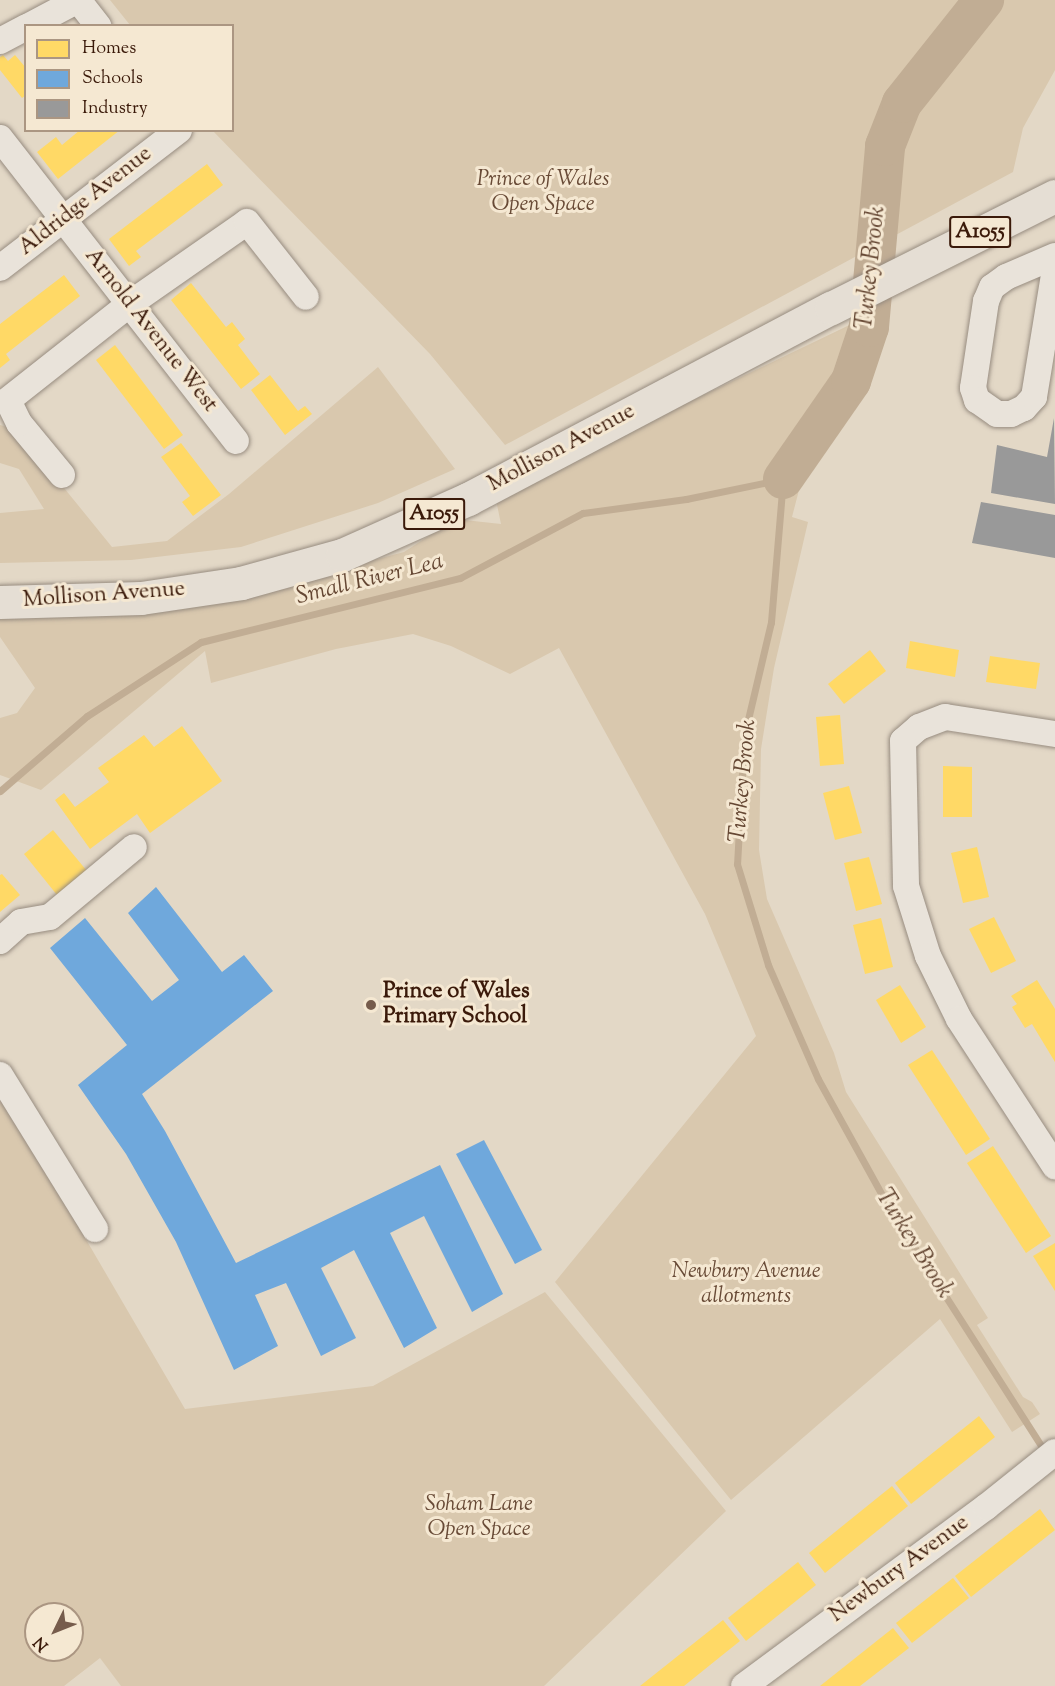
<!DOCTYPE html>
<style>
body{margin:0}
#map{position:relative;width:1055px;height:1686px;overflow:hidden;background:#e3d8c6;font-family:"Sorts Mill Goudy",serif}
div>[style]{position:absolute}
.green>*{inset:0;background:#d9c8ae}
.homes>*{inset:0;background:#ffd966}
.schools>*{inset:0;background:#6fa8dc}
.industry>*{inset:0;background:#999}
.stream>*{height:7px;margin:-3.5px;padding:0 3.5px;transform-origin:3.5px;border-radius:3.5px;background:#c1ad94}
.river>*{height:40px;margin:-20px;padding:0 20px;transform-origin:20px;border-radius:20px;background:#c1ad94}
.roads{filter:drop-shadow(0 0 2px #978c80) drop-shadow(0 0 2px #978c80)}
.minor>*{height:26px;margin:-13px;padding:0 13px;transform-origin:13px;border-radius:13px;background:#e9e3da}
.major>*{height:33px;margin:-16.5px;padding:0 16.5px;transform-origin:16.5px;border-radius:16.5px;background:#e5ded4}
.dots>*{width:16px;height:16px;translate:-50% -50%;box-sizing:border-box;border:3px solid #f5e8d2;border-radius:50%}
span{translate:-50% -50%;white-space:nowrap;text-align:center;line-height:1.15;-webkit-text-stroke:6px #f5e8d2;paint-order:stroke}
.shield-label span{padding:2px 4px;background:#f5e8d2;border:2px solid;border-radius:4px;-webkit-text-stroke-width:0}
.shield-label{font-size:21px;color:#3b1a0a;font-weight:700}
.park-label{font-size:22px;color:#684a36;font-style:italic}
.street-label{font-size:22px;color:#3b1a0a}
.poi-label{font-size:22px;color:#3b1a0a;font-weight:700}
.left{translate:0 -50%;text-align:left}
.water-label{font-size:24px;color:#654733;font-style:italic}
.legend{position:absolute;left:24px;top:24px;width:210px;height:108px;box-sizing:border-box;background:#f5e8d2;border:2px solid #ab9682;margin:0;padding:8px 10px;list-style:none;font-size:18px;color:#3b1a0a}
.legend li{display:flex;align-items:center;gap:12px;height:30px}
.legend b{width:30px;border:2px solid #ab9682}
.north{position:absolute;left:24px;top:1602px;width:60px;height:60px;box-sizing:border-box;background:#f5e8d2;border:2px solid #ab9682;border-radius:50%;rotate:227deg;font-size:16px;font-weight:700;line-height:24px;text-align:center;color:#3b1a0a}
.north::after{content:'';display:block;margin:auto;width:21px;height:27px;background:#765c4c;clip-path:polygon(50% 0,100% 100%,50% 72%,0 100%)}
</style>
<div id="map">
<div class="green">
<i style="clip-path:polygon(110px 0,1055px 0,1055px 70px,1023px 128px,1013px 172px,505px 445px,430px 354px,213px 131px,232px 130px,232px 26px,130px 25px)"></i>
<i style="clip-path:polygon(887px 307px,881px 342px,860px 386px,805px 467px,792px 517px,808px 522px,774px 668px,761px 749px,759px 850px,767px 899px,834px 1053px,846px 1092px,988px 1318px,977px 1325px,1023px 1397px,1032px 1402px,1040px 1414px,1012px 1432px,940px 1319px,731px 1500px,555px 1282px,756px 1036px,705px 914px,559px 648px,510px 674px,451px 646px,413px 634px,336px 649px,211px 683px,205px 651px,41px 790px,0 775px,0 718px,17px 713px,35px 688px,0 637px,0 618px,273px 587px,404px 552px,455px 519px,501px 524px,495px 495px)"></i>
<i style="clip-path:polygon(378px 367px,455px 469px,378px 503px,241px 547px,131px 560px,0 563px,0 513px,44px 509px,19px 469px,0 463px,0 425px,17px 430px,112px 547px,167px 541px,229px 494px)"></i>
<i style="clip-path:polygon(evenodd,4px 1099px,185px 1409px,373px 1386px,545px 1292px,726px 1511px,544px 1686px,121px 1686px,100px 1658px,64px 1686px,0 1686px,0 1102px,4px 1099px,36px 1614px,72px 1614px,72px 1650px,36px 1650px,36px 1614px)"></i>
</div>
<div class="homes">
<i style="clip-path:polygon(3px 55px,8px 61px,15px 55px,26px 68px,26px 95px,22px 98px,0 70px,0 57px)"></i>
<i style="clip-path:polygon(80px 130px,120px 130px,58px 179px,37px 152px,56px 137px,62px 145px)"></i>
<i style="clip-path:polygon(207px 164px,223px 185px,136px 251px,141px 257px,129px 266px,109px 239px)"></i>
<i style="clip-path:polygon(64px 275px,80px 296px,6px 354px,10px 360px,0 368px,0 324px)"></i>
<i style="clip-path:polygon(191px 283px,226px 327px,232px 322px,245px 339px,238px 345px,260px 374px,241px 389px,171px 300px)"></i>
<i style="clip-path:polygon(115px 345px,183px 435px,164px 449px,96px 360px)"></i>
<i style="clip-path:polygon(270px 375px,298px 411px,305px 406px,312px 414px,285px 435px,251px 390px)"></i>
<i style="clip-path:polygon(181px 443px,221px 495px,193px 516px,182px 502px,190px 496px,161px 457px)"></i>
<i style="clip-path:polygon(910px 641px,959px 650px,955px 677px,906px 668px)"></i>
<i style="clip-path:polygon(870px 650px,886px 671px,844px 704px,828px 684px)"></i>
<i style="clip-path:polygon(990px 656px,1040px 663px,1036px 689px,986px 682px)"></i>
<i style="clip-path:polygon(840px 715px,844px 764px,820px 766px,816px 717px)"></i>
<i style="clip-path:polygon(182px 726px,222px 781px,150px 833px,137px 814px,90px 849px,55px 800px,64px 793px,75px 807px,109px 782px,98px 768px,144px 735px,154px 747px)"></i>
<i style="clip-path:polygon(943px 766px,972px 767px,972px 817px,943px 817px)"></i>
<i style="clip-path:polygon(849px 786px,862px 833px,835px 840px,823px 793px)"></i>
<i style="clip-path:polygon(53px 830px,87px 871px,57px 895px,24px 854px)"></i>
<i style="clip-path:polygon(977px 847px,989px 897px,963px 903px,951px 853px)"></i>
<i style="clip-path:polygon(869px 857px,882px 904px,856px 911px,844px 863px)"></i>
<i style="clip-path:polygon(2px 874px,20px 895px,0 912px,0 875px)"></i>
<i style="clip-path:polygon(994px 917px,1016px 961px,991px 973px,969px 929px)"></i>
<i style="clip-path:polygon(881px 918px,893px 967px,865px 974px,853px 925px)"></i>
<i style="clip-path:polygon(1037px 980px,1055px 1009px,1055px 1062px,1032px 1024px,1025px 1028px,1012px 1007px,1017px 1004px,1011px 996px)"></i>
<i style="clip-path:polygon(900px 985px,926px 1027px,901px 1043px,876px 1000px)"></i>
<i style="clip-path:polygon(932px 1050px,990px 1139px,966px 1155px,908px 1065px)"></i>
<i style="clip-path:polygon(993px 1146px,1051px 1236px,1026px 1253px,967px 1163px)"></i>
<i style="clip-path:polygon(1055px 1243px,1055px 1291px,1033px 1256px)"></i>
<i style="clip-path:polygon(979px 1416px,995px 1437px,911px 1504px,895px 1483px)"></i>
<i style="clip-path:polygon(892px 1486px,908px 1506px,825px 1573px,809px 1553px)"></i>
<i style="clip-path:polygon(1040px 1509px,1055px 1530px,971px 1597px,955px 1576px)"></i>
<i style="clip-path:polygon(798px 1562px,816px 1585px,746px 1641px,728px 1618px)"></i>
<i style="clip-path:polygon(953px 1578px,969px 1598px,912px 1643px,896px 1623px)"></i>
<i style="clip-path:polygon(723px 1620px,740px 1641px,720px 1657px,684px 1686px,640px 1686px)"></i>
<i style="clip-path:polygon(893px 1628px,909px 1648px,860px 1686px,820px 1686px)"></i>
</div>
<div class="schools">
<i style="clip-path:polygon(156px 887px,222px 972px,244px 955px,273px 991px,142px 1094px,165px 1131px,236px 1263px,440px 1165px,503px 1294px,472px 1312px,424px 1216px,390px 1233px,437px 1328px,404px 1348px,354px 1250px,321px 1268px,356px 1338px,321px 1356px,286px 1283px,255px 1295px,278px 1346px,234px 1370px,176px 1242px,126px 1154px,78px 1085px,127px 1045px,50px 948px,85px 918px,152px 1001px,179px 980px,128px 913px)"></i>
<i style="clip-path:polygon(484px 1140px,542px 1250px,515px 1264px,456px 1154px)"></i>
</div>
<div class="industry">
<i style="clip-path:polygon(1054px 418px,1055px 504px,991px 493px,997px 445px,1047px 457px)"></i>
<i style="clip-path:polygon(981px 502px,1055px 515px,1055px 558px,972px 543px)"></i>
</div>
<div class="stream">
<i style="left:0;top:791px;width:115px;rotate:-40.8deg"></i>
<i style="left:87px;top:716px;width:136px;rotate:-33deg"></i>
<i style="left:201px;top:642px;width:267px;rotate:-13.9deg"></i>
<i style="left:460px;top:578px;width:139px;rotate:-27.9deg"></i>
<i style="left:583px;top:513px;width:104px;rotate:-7.7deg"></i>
<i style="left:686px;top:499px;width:99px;rotate:-11.7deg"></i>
<i style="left:783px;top:479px;width:144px;rotate:94.8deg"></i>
<i style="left:771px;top:622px;width:117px;rotate:103.3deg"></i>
<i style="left:744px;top:736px;width:128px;rotate:93.1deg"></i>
<i style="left:737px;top:864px;width:106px;rotate:72.9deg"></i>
<i style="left:768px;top:965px;width:124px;rotate:66.3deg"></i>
<i style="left:818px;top:1079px;width:151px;rotate:61.1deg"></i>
<i style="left:891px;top:1211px;width:286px;rotate:57.4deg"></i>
</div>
<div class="river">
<i style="left:783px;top:479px;width:119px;rotate:-55.2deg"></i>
<i style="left:851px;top:381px;width:57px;rotate:-71.6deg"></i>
<i style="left:869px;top:327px;width:182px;rotate:-84.9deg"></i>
<i style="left:885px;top:146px;width:46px;rotate:-68.4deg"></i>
<i style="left:902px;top:103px;width:132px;rotate:-51.5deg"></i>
</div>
<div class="roads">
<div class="minor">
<i style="left:78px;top:0;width:33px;rotate:52deg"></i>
<i style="left:29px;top:26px;width:55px;rotate:-28deg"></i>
<i style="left:0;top:41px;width:30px;rotate:-28deg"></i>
<i style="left:0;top:138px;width:384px;rotate:52.1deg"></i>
<i style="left:1055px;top:256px;width:53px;rotate:156.8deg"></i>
<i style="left:1006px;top:277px;width:17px;rotate:144deg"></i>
<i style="left:992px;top:287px;width:15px;rotate:113deg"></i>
<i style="left:986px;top:301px;width:88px;rotate:98.5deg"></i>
<i style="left:973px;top:388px;width:13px;rotate:72deg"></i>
<i style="left:977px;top:400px;width:24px;rotate:35deg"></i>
<i style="left:997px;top:414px;width:14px"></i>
<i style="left:1011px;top:414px;width:14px;rotate:-25deg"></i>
<i style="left:1024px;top:408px;width:15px;rotate:-48deg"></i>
<i style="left:1034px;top:397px;width:130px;rotate:-80.7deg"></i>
<i style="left:0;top:268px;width:226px;rotate:-37.6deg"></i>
<i style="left:62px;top:475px;width:67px;rotate:-129.6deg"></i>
<i style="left:19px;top:423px;width:25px;rotate:-116deg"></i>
<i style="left:8px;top:400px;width:157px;rotate:-38.3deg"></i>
<i style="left:131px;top:303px;width:141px;rotate:-34.9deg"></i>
<i style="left:247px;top:222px;width:95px;rotate:51.8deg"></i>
<i style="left:1055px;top:734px;width:111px;rotate:-171.2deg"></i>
<i style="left:945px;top:717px;width:28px;rotate:159deg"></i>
<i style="left:919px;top:727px;width:21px;rotate:139deg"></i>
<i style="left:903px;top:741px;width:145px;rotate:88.8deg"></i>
<i style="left:906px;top:886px;width:73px;rotate:72.6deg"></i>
<i style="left:928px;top:956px;width:70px;rotate:63.8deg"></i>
<i style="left:959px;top:1019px;width:176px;rotate:56.9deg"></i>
<i style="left:0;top:941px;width:28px;rotate:-42deg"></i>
<i style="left:21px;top:922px;width:29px;rotate:-10deg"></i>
<i style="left:50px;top:917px;width:109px;rotate:-39.8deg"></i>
<i style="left:0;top:1075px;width:181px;rotate:58.3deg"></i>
<i style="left:744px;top:1686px;width:301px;rotate:-36.5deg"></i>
<i style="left:986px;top:1507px;width:88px;rotate:-38.6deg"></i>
</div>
<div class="major">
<i style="left:0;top:602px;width:141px;rotate:-1.6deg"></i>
<i style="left:141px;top:598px;width:101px;rotate:-8.5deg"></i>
<i style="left:241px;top:583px;width:105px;rotate:-15.5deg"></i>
<i style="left:342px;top:555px;width:138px;rotate:-24deg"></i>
<i style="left:468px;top:499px;width:410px;rotate:-27.8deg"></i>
<i style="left:831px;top:308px;width:250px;rotate:-26.6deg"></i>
</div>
</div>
<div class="dots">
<i style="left:371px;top:1005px;background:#765c4c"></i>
</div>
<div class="shield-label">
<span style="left:980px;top:232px">A1055</span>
<span style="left:434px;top:514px">A1055</span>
</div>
<div class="park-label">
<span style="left:543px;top:193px">Prince of Wales<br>Open Space</span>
<span style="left:746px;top:1285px">Newbury Avenue<br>allotments</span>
<span style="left:479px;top:1518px">Soham Lane<br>Open Space</span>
</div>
<div class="street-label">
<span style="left:86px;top:202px;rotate:-38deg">Aldridge Avenue</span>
<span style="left:150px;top:331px;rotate:52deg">Arnold Avenue West</span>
<span style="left:562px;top:449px;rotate:-28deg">Mollison Avenue</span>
<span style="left:104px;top:596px;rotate:-4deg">Mollison Avenue</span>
<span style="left:900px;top:1570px;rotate:-36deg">Newbury Avenue</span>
</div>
<div class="poi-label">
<span class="left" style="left:383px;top:1005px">Prince of Wales<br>Primary School</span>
</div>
<div class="water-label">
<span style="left:872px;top:268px;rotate:-84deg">Turkey Brook</span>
<span style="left:370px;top:580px;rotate:-14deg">Small River Lea</span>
<span style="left:744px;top:781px;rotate:-85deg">Turkey Brook</span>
<span style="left:913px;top:1244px;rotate:58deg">Turkey Brook</span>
</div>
<ul class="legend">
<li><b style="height:16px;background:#ffd966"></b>Homes</li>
<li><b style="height:16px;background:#6fa8dc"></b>Schools</li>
<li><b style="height:16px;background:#999"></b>Industry</li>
</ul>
<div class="north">N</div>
</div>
